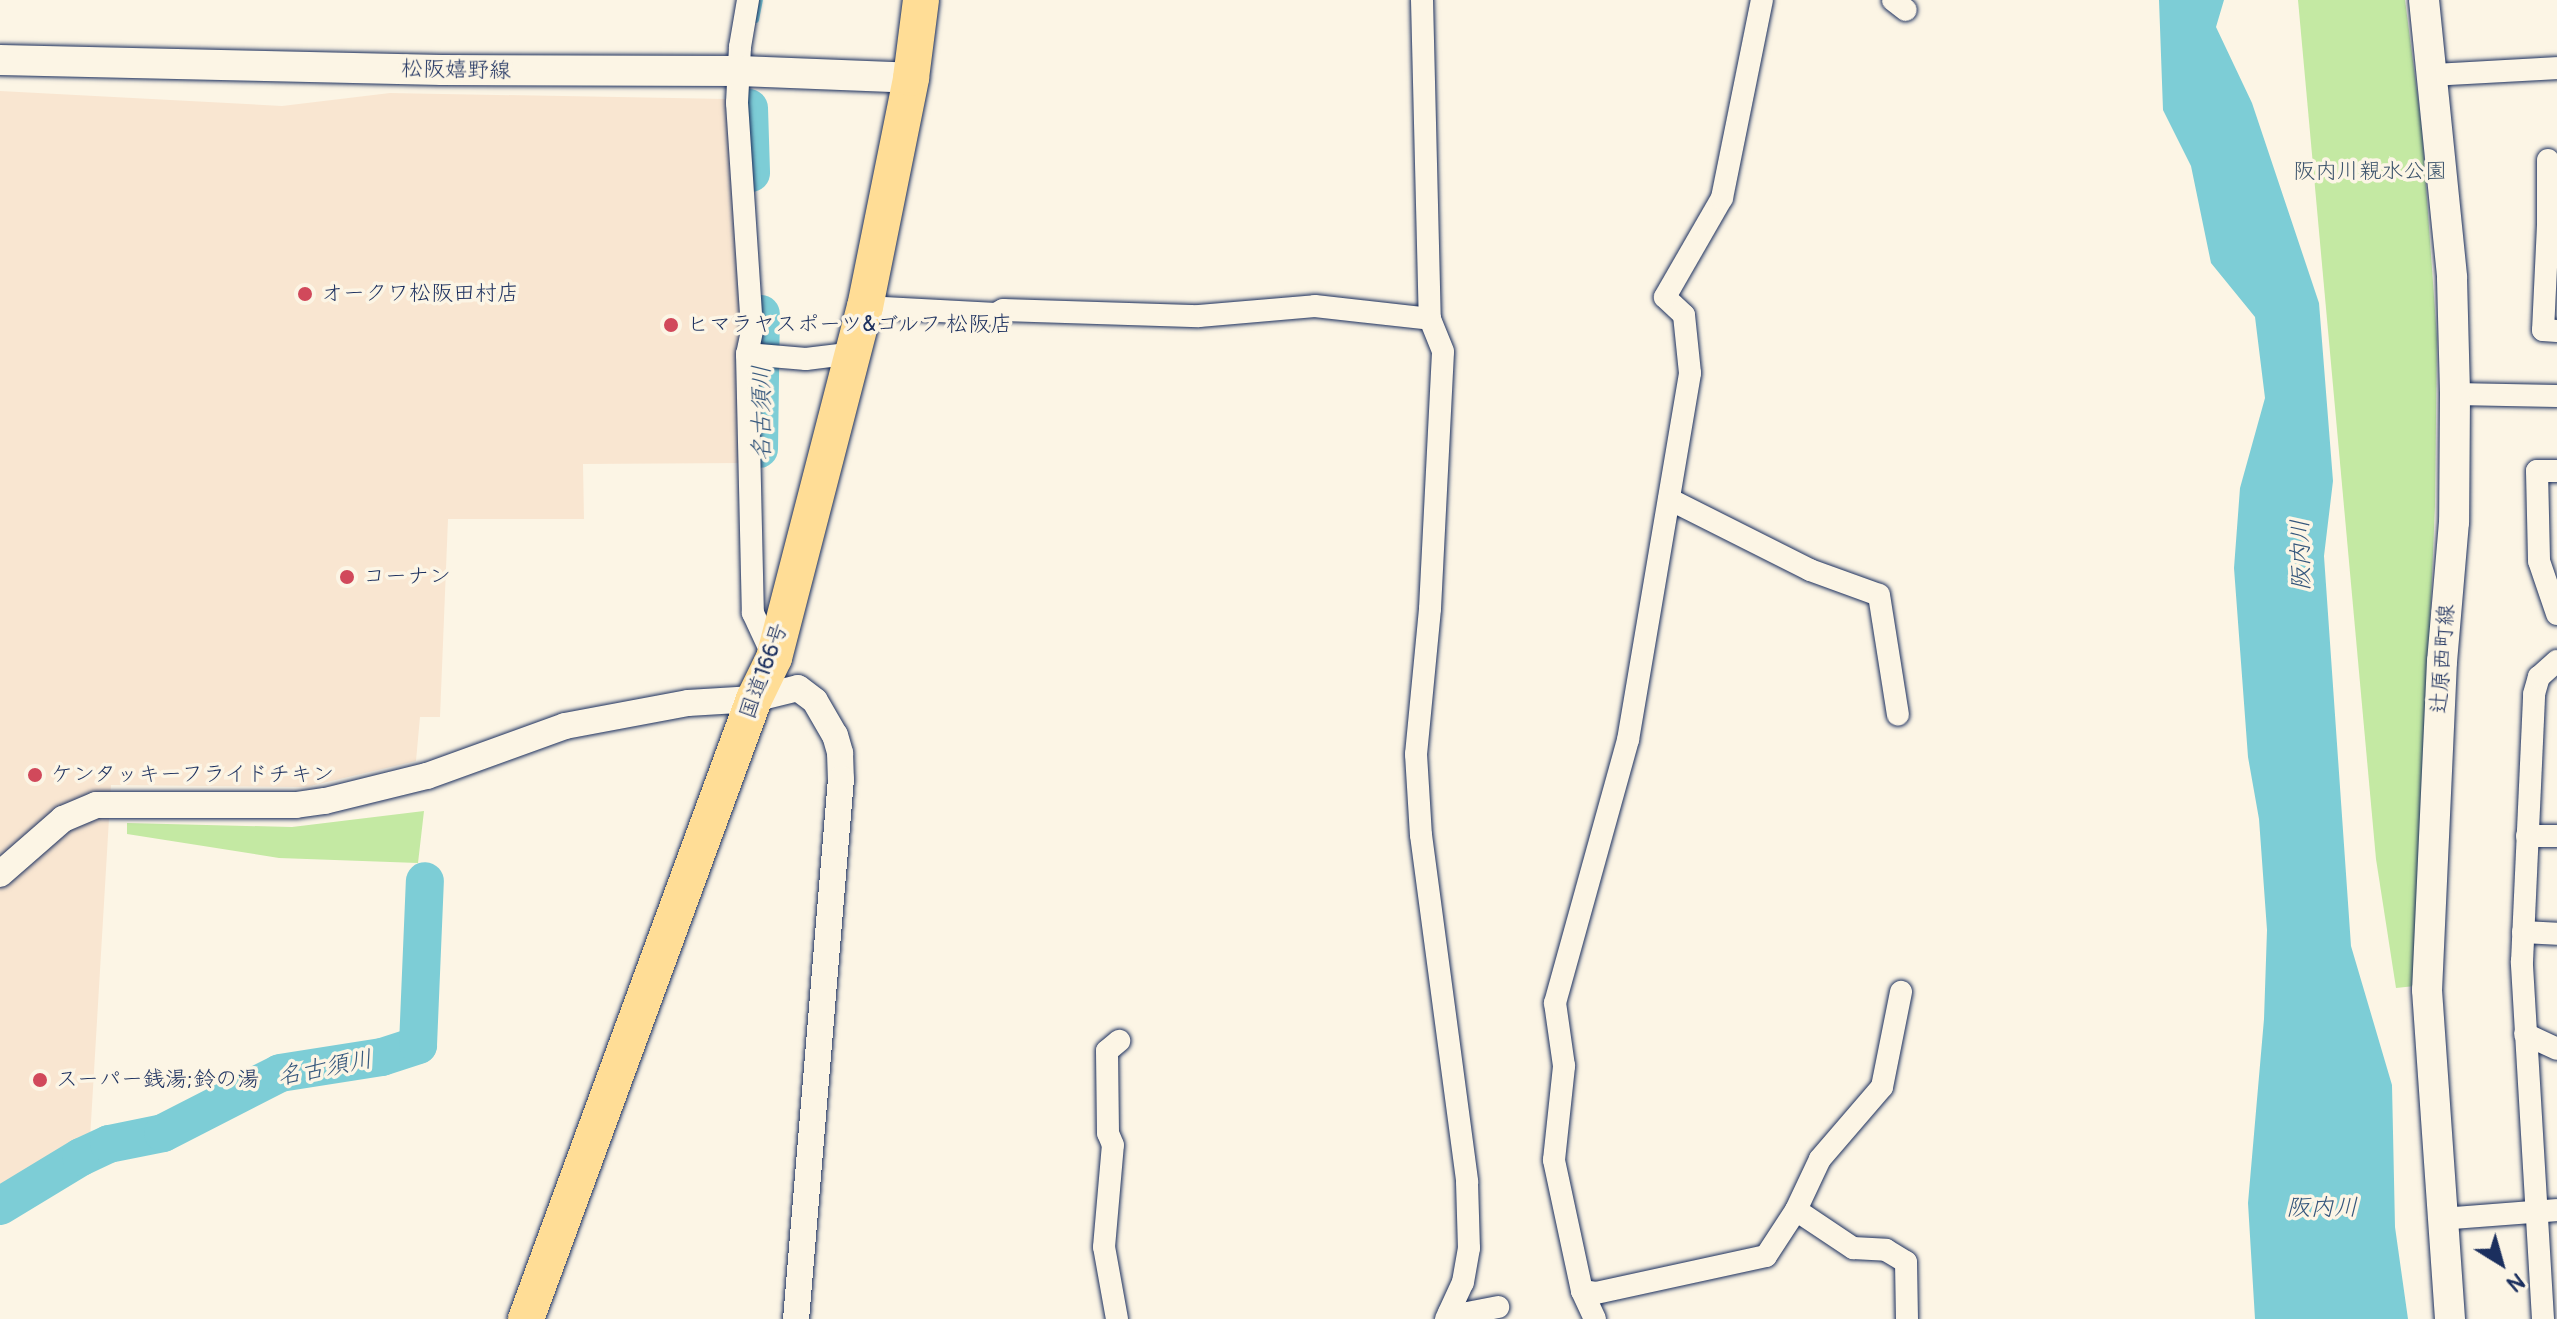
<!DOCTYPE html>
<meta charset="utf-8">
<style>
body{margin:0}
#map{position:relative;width:2557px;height:1319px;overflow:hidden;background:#fcf5e5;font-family:Pangolin,"Klee One",sans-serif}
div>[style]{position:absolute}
.built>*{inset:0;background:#f9e6d1}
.green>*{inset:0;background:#c4e9a3}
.water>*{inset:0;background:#7dcdd6}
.stream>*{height:6px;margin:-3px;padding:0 3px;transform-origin:3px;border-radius:3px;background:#7dcdd6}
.river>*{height:38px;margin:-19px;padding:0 19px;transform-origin:19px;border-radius:19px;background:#7dcdd6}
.roads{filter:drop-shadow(0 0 2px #1b2f5e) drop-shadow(0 0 2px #1b2f5e)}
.minor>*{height:22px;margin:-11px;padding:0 11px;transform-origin:11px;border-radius:11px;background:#fcf5e5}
.tertiary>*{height:26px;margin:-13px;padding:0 13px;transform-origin:13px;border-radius:13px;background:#fcf5e5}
.secondary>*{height:30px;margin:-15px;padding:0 15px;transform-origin:15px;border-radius:15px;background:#fcf5e5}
.trunk>*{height:36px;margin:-18px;padding:0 18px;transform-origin:18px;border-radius:18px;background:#ffdd96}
.dots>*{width:22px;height:22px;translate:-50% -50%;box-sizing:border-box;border:4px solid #fcf5e5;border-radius:50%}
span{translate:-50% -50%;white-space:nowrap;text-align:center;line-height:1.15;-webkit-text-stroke:7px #fcf5e5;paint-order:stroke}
.street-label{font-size:22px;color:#1b2f5e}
.park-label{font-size:22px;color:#3d546c}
.poi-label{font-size:22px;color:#1b2f5e}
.left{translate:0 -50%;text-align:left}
.water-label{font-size:24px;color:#34567c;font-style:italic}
.north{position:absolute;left:2461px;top:1223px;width:80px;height:80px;-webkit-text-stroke:6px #fcf5e5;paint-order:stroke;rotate:143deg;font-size:22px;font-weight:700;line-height:32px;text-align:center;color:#1b2f5e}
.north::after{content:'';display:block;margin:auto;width:28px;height:36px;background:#1b2f5e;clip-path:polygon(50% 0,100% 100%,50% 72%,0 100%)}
</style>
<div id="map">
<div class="built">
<i style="clip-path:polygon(0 91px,282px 106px,390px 93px,728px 99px,744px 331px,739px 336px,743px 463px,583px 464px,584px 519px,448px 519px,440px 717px,420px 717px,416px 761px,306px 787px,111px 785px,90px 1139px,0 1185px)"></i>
</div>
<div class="green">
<i style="clip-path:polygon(2298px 0,2405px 0,2422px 130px,2437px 338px,2435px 505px,2415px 986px,2396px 988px,2376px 859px)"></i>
<i style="clip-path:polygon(424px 811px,418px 863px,279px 858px,127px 834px,127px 823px,292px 827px)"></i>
</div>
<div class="water">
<i style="clip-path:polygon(2159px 0,2224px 0,2216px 27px,2252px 103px,2319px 303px,2333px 481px,2324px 556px,2351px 946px,2392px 1085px,2395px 1227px,2408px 1319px,2255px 1319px,2248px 1203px,2264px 1019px,2267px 930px,2259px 819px,2248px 757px,2234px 568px,2240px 488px,2265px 398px,2255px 317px,2211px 263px,2191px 166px,2163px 110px)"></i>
</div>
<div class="stream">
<i style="left:756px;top:20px;width:20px;rotate:-79deg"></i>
</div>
<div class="river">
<i style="left:749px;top:108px;width:65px;rotate:88.2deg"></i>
<i style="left:759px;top:449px;width:135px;rotate:-89.2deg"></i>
<i style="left:0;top:1206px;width:95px;rotate:-31.2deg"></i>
<i style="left:81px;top:1157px;width:31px;rotate:-25deg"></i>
<i style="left:109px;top:1144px;width:55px;rotate:-11.5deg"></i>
<i style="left:163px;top:1133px;width:131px;rotate:-27.1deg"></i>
<i style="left:280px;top:1073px;width:103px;rotate:-8.9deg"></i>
<i style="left:382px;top:1057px;width:38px;rotate:-18deg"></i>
<i style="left:418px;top:1045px;width:164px;rotate:-87.6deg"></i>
</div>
<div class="roads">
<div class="minor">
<i style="left:748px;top:0;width:48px;rotate:99.7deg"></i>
<i style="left:740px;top:47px;width:56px;rotate:93.1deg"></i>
<i style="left:737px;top:103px;width:228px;rotate:86.2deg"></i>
<i style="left:752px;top:331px;width:24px;rotate:102deg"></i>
<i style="left:747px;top:354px;width:259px;rotate:88.7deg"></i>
<i style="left:753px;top:613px;width:47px;rotate:65.1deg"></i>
<i style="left:1422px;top:0;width:319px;rotate:88.6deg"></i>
<i style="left:1430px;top:319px;width:35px;rotate:68deg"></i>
<i style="left:1443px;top:352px;width:257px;rotate:92.9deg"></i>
<i style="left:1430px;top:609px;width:146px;rotate:95.5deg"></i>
<i style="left:1416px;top:754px;width:81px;rotate:86.5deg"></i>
<i style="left:1421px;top:835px;width:350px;rotate:82.4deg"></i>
<i style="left:1467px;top:1182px;width:66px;rotate:88.3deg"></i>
<i style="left:1469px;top:1248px;width:35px;rotate:100deg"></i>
<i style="left:1463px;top:1282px;width:41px;rotate:114.7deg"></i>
<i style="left:1893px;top:0;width:16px;rotate:38deg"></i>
<i style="left:2432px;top:75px;width:125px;rotate:-3.2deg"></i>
<i style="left:2557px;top:221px;width:10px;rotate:156deg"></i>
<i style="left:2548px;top:225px;width:105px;rotate:92.7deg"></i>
<i style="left:2543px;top:330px;width:14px;rotate:4deg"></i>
<i style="left:2548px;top:225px;width:65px;rotate:-90deg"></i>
<i style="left:865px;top:307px;width:131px;rotate:3.1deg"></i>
<i style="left:996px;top:314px;width:8px;rotate:-30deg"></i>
<i style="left:1003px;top:310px;width:196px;rotate:1.8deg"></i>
<i style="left:1199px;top:316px;width:116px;rotate:-4.9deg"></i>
<i style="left:1315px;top:306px;width:116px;rotate:6.4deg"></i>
<i style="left:747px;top:354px;width:59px;rotate:4.8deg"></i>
<i style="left:806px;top:359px;width:48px;rotate:-7.1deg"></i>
<i style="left:2455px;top:394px;width:102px;rotate:1.1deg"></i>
<i style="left:2557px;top:471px;width:20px;rotate:180deg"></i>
<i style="left:2537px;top:471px;width:90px;rotate:88.7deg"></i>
<i style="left:2539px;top:561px;width:56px;rotate:71.2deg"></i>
<i style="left:1669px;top:499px;width:158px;rotate:26.7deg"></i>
<i style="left:1810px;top:570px;width:73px;rotate:19.9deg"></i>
<i style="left:1879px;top:595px;width:121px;rotate:81deg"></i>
<i style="left:2527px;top:836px;width:30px"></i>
<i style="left:2523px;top:932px;width:34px;rotate:3deg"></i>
<i style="left:2525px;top:1034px;width:35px;rotate:25deg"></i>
<i style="left:1796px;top:1210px;width:56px;rotate:-64.8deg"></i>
<i style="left:1820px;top:1159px;width:95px;rotate:-49.3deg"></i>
<i style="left:1882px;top:1087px;width:97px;rotate:-78.7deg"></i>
<i style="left:2440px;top:1219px;width:117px;rotate:-4.4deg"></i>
<i style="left:1582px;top:1291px;width:14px;rotate:8deg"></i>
<i style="left:1596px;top:1293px;width:174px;rotate:-12.3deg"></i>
<i style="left:1766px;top:1256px;width:55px;rotate:-56.9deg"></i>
<i style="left:1796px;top:1210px;width:69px;rotate:33.7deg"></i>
<i style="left:1853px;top:1248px;width:33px;rotate:3deg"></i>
<i style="left:1886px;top:1250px;width:23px;rotate:31deg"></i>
<i style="left:1906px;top:1262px;width:57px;rotate:89deg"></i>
<i style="left:1449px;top:1313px;width:8px;rotate:14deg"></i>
<i style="left:1457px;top:1315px;width:42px;rotate:-11deg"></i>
<i style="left:1117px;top:1319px;width:73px;rotate:-100.2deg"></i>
<i style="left:1104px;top:1247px;width:102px;rotate:-85deg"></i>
<i style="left:1113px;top:1145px;width:13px;rotate:-113deg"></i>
<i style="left:1108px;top:1133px;width:82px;rotate:-90.7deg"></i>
<i style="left:1107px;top:1051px;width:16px;rotate:-40deg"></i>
<i style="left:1595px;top:1319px;width:31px;rotate:-115deg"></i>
<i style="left:1582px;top:1291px;width:134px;rotate:-102.1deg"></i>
<i style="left:1554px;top:1160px;width:95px;rotate:-83.9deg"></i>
<i style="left:1564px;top:1066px;width:64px;rotate:-98.1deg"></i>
<i style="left:1555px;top:1003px;width:273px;rotate:-74.5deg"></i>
<i style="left:1628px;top:740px;width:372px;rotate:-80.4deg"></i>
<i style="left:1690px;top:373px;width:58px;rotate:-95.9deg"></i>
<i style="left:1684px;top:315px;width:26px;rotate:-137deg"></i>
<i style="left:1665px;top:297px;width:114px;rotate:-60.1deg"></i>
<i style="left:1722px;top:198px;width:202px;rotate:-78.6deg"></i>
<i style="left:2543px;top:1319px;width:358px;rotate:-93.4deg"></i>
<i style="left:2522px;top:962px;width:268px;rotate:-87.4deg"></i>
<i style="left:2534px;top:694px;width:18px;rotate:-74deg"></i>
<i style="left:2539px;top:677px;width:24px;rotate:-42deg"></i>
</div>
<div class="tertiary">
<i style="left:0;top:874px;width:84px;rotate:-41.1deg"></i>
<i style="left:63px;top:819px;width:36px;rotate:-23deg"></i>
<i style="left:96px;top:805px;width:200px"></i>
<i style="left:296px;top:805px;width:29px;rotate:-8deg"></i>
<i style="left:325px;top:801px;width:105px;rotate:-13.8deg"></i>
<i style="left:427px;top:776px;width:147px;rotate:-19.9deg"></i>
<i style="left:565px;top:726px;width:125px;rotate:-10.6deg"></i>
<i style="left:688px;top:703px;width:66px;rotate:-3.5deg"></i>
<i style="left:754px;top:699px;width:45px;rotate:-14deg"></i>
<i style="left:798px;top:688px;width:21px;rotate:37deg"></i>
<i style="left:815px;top:701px;width:39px;rotate:60deg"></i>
<i style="left:835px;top:735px;width:19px;rotate:74deg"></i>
<i style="left:840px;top:753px;width:26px;rotate:88deg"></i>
<i style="left:841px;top:779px;width:542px;rotate:94.76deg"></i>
</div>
<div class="secondary">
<i style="left:2424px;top:0;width:279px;rotate:84.2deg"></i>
<i style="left:2452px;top:278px;width:116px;rotate:88.5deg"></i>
<i style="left:2455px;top:394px;width:128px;rotate:90.4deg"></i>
<i style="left:2454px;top:522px;width:140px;rotate:94.9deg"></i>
<i style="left:2442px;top:661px;width:329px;rotate:92.6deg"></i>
<i style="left:2427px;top:990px;width:330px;rotate:86deg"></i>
<i style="left:0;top:60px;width:442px;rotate:1.3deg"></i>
<i style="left:442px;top:70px;width:298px;rotate:0.2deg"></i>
<i style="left:740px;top:71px;width:171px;rotate:2.3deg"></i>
</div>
<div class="trunk">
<i style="left:526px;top:1319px;width:661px;rotate:-69.81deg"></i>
<i style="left:754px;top:699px;width:46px;rotate:-64deg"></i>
<i style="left:774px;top:658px;width:363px;rotate:-75.5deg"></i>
<i style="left:865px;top:307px;width:234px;rotate:-78.6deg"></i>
<i style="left:911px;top:78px;width:79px;rotate:-82.7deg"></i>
</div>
</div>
<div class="dots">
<i style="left:305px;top:294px;background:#d1495b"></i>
<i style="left:671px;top:325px;background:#d1495b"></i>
<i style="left:347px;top:577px;background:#d1495b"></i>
<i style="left:35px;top:775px;background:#d1495b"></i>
<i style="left:40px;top:1080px;background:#d1495b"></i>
</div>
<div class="street-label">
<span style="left:456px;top:70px;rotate:1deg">松阪嬉野線</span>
<span style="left:2443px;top:659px;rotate:-86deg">辻原西町線</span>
<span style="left:764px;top:671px;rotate:-70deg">国道166号</span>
</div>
<div class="park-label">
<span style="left:2370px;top:172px">阪内川親水公園</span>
</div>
<div class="poi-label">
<span class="left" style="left:321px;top:294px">オークワ松阪田村店</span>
<span class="left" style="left:687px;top:325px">ヒマラヤスポーツ&amp;ゴルフ 松阪店</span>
<span class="left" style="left:363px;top:577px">コーナン</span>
<span class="left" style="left:51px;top:775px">ケンタッキーフライドチキン</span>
<span class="left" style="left:56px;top:1080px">スーパー銭湯;鈴の湯</span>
</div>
<div class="water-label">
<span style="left:762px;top:413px;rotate:-90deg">名古須川</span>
<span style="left:2301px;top:555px;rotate:-91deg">阪内川</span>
<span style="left:325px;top:1068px;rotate:-11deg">名古須川</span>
<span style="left:2322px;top:1208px">阪内川</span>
</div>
<div class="north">N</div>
</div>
